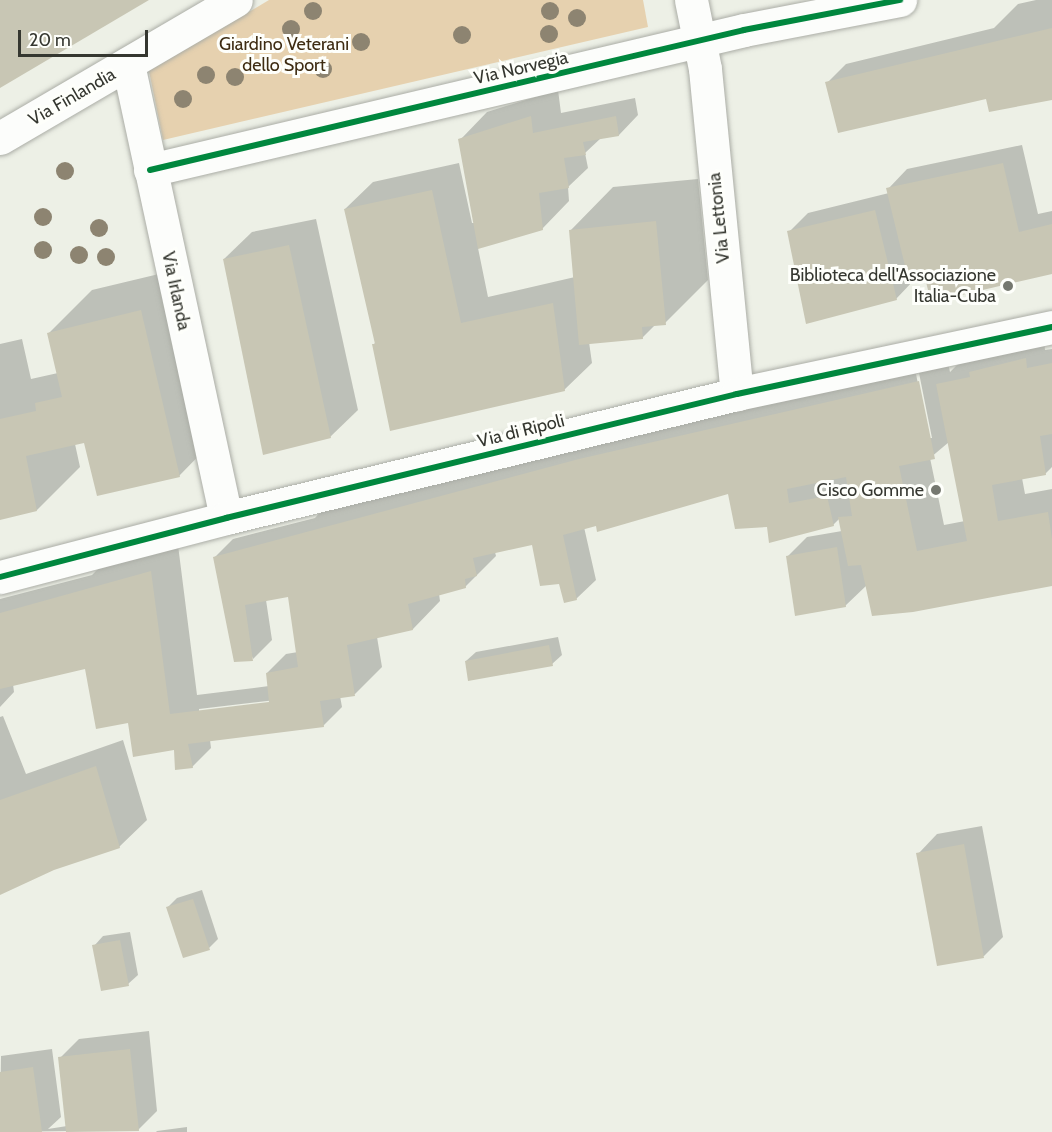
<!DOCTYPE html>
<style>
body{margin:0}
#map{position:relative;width:1052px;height:1132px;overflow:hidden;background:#edf0e6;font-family:Cabin,sans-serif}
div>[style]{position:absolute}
.green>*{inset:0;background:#e6d1af}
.shadow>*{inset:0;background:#0003}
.building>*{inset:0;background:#c8c6b4}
.roads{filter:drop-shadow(0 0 2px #abada6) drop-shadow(0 0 2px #abada6)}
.street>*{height:33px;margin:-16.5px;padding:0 16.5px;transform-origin:16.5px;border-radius:16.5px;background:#fcfdfb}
.cycleway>*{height:6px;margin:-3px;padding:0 3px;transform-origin:3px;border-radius:3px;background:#00873e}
.trees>*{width:18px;height:18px;margin:-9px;border-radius:50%;background:#8d8471}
.dots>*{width:16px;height:16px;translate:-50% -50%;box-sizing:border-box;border:3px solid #fefffb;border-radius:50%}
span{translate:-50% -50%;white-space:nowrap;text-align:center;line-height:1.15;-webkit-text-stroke:6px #fefffb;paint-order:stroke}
.park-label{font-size:18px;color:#3e2c12}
.street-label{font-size:18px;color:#353730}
.poi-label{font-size:18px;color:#353730}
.right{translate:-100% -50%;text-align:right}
.scale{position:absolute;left:18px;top:30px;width:130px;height:27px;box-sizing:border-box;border:3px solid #353730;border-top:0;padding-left:8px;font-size:18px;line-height:21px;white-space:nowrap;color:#353730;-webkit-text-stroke:4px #fefffb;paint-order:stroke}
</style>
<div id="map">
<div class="green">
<i style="clip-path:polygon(269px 0,643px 0,648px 27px,163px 140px,149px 71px)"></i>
</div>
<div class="shadow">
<i style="clip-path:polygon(1036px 0,1052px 0,1052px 99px,987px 97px,827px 83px,846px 64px,994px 28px,1018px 4px)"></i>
<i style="clip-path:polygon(558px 90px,561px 113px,635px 98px,638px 115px,619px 135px,601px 138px,585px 153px,588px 168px,568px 187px,569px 201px,542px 229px,478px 248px,488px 297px,575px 277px,570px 231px,613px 187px,698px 179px,708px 280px,665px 323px,656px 324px,642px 338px,589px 342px,592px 363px,564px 390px,374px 344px,376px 342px,345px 209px,373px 182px,459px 163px,472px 223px,475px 223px,460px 140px,487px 112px)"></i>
<i style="clip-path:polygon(1022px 145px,1038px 214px,1052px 211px,1052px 274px,924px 268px,913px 271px,915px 279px,896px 299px,789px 232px,808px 213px,889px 193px,888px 189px,907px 169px)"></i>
<i style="clip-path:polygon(316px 219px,358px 410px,330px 437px,224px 259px,252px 232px)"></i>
<i style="clip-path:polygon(184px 268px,222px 432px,179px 476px,86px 441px,75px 444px,80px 467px,37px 510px,0 518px,0 344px,22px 339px,31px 379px,58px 373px,49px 333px,92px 290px)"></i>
<i style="clip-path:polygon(evenodd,1044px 340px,1045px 350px,1052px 349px,1052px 467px,1045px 474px,1022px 478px,1025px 494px,1052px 489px,1052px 585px,867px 585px,845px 606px,788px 556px,807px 537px,842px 531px,840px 518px,833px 525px,769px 525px,729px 492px,584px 527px,596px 580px,576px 599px,560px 582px,533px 543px,495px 552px,496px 556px,465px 587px,439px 594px,440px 601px,413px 629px,377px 637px,382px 667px,355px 694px,340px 696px,342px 707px,323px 726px,210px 740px,211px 748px,192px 767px,175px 748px,129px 721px,86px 667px,13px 684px,14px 692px,0 707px,0 599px,92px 575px,100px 567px,178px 545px,197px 695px,269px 686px,267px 673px,286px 654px,298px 652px,289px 596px,266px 600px,272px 640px,253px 659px,214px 558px,233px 539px,315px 518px,323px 509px,946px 354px,950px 372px,965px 357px,1044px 340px,919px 373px,932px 438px,929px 438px,916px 374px,919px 373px,1044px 340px,949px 442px,965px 521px,944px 525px,930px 458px,949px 442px,1044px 340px,276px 700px,276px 703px,199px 712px,199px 709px,276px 700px)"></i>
<i style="clip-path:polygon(558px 637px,562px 655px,552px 664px,466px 661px,476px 652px)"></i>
<i style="clip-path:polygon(3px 716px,26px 774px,123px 740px,147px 820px,119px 847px,54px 869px,0 893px,0 717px)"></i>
<i style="clip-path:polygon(982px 826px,1003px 937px,984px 956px,938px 965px,918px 854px,937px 834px)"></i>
<i style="clip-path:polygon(202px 890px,218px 939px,209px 948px,168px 907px,177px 898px)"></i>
<i style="clip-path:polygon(130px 932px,138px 975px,128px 984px,94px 946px,103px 936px)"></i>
<i style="clip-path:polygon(149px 1031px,157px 1111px,138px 1130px,0 1132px,1px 1056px,52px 1049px,61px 1117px,48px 1129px,67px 1126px,60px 1058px,79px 1039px)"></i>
<i style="clip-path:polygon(187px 1127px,187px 1132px,156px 1132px,157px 1131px)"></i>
</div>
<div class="building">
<i style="clip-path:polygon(0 0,149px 0,0 88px)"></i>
<i style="clip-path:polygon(1052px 28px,1052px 100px,989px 112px,986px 99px,838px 133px,825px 82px)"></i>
<i style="clip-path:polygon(531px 116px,533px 133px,616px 116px,619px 136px,583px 142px,586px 155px,564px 158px,569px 188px,539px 193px,543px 230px,478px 249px,458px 139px)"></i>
<i style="clip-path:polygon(1003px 163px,1019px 232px,1052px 224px,1052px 274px,931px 302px,923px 270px,907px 274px,886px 188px)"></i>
<i style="clip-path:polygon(432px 190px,461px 323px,553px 303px,565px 391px,390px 431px,372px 344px,375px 344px,344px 209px)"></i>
<i style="clip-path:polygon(875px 210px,897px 300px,806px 324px,787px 231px)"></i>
<i style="clip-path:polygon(656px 221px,666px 325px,642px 327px,643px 339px,579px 345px,569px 230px)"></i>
<i style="clip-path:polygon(289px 245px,331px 438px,263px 455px,223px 259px)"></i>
<i style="clip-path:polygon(141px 310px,180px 477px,97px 496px,84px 443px,26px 456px,37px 511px,0 520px,0 419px,36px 411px,35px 403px,62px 397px,47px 333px)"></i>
<i style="clip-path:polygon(1026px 358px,1027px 368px,1052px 363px,1052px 434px,1040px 436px,1046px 475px,992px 485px,998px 521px,1048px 512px,1052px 539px,1052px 586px,913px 612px,872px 616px,861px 565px,848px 566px,838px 517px,852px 516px,846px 477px,787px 489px,789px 503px,827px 496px,834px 526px,769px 543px,767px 527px,735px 529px,728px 494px,597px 532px,596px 526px,563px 535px,577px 600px,564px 603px,559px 584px,540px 586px,532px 545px,473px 558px,477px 576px,465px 579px,466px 588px,408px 604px,413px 630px,347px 645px,355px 696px,320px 701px,324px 727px,188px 744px,193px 768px,175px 770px,174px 750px,133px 757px,128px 723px,96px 729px,85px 669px,0 689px,0 613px,151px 571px,170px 714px,269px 702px,266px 673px,298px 667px,288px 597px,245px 605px,253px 661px,234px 662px,213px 557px,579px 459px,919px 381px,935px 459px,899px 466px,917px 551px,967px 541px,936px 384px,970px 377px,969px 372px)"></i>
<i style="clip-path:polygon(837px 547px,846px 607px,795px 616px,786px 556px)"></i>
<i style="clip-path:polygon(549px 645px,553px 666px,468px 681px,465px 661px)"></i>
<i style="clip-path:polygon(96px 766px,120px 848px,54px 870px,0 895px,0 800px)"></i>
<i style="clip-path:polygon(964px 844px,984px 958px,937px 966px,916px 853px)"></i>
<i style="clip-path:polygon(193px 899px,210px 950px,183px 958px,166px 907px)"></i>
<i style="clip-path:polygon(120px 940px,129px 986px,101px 991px,92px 945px)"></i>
<i style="clip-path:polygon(130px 1049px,139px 1131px,66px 1132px,58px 1057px)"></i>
<i style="clip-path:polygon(33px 1067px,42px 1132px,0 1132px,0 1072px)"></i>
</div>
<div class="roads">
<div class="street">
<i style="left:691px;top:0;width:70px;rotate:78.5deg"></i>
<i style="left:705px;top:69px;width:327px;rotate:84.4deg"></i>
<i style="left:128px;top:64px;width:464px;rotate:77.8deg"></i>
<i style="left:0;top:138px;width:273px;rotate:-30.3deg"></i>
<i style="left:150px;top:170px;width:610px;rotate:-13.26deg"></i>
<i style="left:744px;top:30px;width:159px;rotate:-10.9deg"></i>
<i style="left:0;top:577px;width:234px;rotate:-14.6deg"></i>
<i style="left:226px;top:518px;width:526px;rotate:-13.64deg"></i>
<i style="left:737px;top:394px;width:322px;rotate:-12deg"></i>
</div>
</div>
<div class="cycleway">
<i style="left:150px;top:170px;width:610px;rotate:-13.26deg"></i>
<i style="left:744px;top:30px;width:159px;rotate:-10.9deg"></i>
<i style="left:0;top:577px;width:234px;rotate:-14.6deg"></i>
<i style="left:226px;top:518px;width:526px;rotate:-13.64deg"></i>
<i style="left:737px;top:394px;width:322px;rotate:-12deg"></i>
</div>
<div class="trees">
<i style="left:313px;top:11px"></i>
<i style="left:550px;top:11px"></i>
<i style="left:577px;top:18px"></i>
<i style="left:291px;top:29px"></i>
<i style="left:549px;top:34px"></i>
<i style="left:462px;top:35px"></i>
<i style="left:361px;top:42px"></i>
<i style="left:323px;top:69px"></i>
<i style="left:206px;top:75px"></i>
<i style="left:235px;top:77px"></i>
<i style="left:183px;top:99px"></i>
<i style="left:65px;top:171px"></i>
<i style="left:43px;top:217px"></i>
<i style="left:99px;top:228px"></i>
<i style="left:43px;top:250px"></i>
<i style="left:79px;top:255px"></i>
<i style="left:106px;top:257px"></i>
</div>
<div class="dots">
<i style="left:1008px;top:286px;background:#757870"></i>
<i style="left:936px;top:490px;background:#757870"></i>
</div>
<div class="park-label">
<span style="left:284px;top:55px">Giardino Veterani<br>dello Sport</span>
</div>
<div class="street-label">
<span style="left:521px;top:68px;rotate:-13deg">Via Norvegia</span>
<span style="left:72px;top:97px;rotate:-30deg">Via Finlandia</span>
<span style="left:719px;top:218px;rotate:-96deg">Via Lettonia</span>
<span style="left:176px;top:291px;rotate:78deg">Via Irlanda</span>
<span style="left:521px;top:431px;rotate:-14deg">Via di Ripoli</span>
</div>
<div class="poi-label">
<span class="right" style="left:996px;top:286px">Biblioteca dell'Associazione<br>Italia-Cuba</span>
<span class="right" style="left:924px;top:490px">Cisco Gomme</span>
</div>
<div class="scale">20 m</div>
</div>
